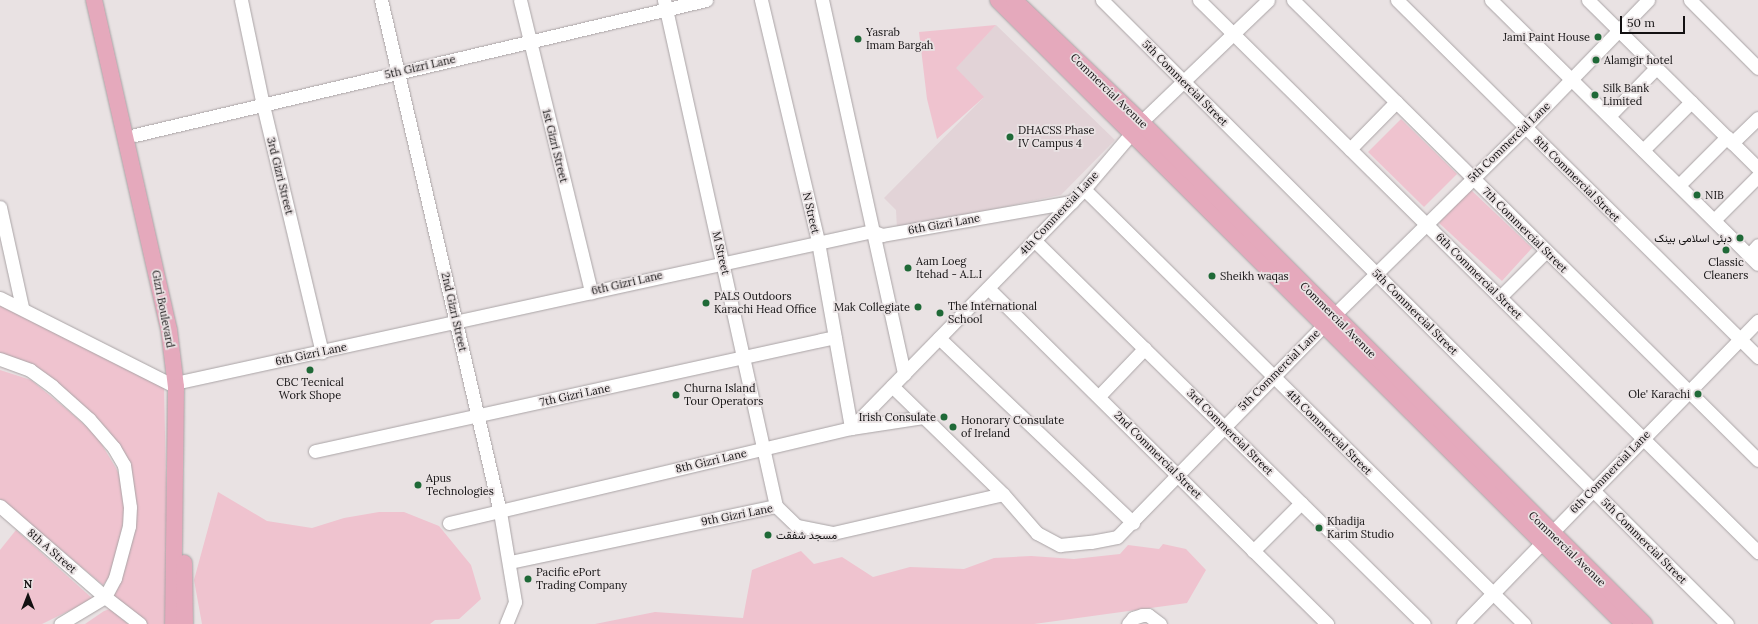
<!DOCTYPE html>
<meta charset="utf-8">
<style>
body{margin:0}
#map{position:relative;width:1758px;height:624px;overflow:hidden;background:#e9e2e3;font-family:Lora,Vazirmatn,serif}
div>[style]{position:absolute}
.built>*{inset:0;background:#e2d3d7}
.green>*{inset:0;background:#efc3cf}
.roads{filter:drop-shadow(0 0 1px #aaa4a6) drop-shadow(0 0 1px #aaa4a6)}
.minor>*{height:13px;margin:-6.5px;padding:0 6.5px;transform-origin:6.5px;border-radius:6.5px;background:#fff}
.major>*{height:16px;margin:-8px;padding:0 8px;transform-origin:8px;border-radius:8px;background:#e5a9bc}
.dots>*{width:11px;height:11px;translate:-50% -50%;box-sizing:border-box;border:2px solid #e9e2e3;border-radius:50%}
span{translate:-50% -50%;white-space:nowrap;text-align:center;line-height:1.15;-webkit-text-stroke:3.5px #e9e2e3;paint-order:stroke}
.poi-label{font-size:11px;color:#131112}
.left{translate:0 -50%;text-align:left}
.right{translate:-100% -50%;text-align:right}
.street-label{font-size:11px;color:#131112}
.north{position:absolute;left:8px;top:576px;width:40px;height:40px;-webkit-text-stroke:3px #e9e2e3;paint-order:stroke;rotate:0deg;font-size:11px;font-weight:700;line-height:16px;text-align:center;color:#131112}
.north::after{content:'';display:block;margin:auto;width:14px;height:18px;background:#131112;clip-path:polygon(50% 0,100% 100%,50% 72%,0 100%)}
.scale{position:absolute;left:1620px;top:16px;width:65px;height:18px;box-sizing:border-box;border:2px solid #131112;border-top:0;padding-left:5px;font-size:12px;line-height:14px;white-space:nowrap;color:#131112;-webkit-text-stroke:3px #e9e2e3;paint-order:stroke}
</style>
<div id="map">
<div class="built">
<i style="clip-path:polygon(996px 25px,1115px 140px,1061px 195px,897px 229px,896px 210px,884px 198px,983px 98px,955px 68px)"></i>
</div>
<div class="green">
<i style="clip-path:polygon(996px 25px,956px 68px,984px 97px,937px 139px,927px 99px,919px 32px)"></i>
<i style="clip-path:polygon(1401px 119px,1457px 174px,1424px 207px,1368px 152px)"></i>
<i style="clip-path:polygon(1470px 189px,1532px 248px,1502px 281px,1439px 223px)"></i>
<i style="clip-path:polygon(0 300px,164px 385px,169px 624px,144px 624px,110px 596px,117px 584px,131px 544px,136px 512px,133px 478px,126px 458px,108px 430px,92px 415px,0 355px)"></i>
<i style="clip-path:polygon(0 370px,31px 380px,70px 412px,96px 435px,116px 468px,123px 484px,125px 512px,113px 573px,103px 585px,0 499px)"></i>
<i style="clip-path:polygon(218px 492px,267px 521px,312px 528px,344px 518px,379px 512px,404px 512px,439px 526px,471px 565px,481px 599px,459px 619px,435px 620px,430px 624px,202px 624px,194px 580px)"></i>
<i style="clip-path:polygon(16px 530px,93px 599px,42px 624px,0 624px,0 550px)"></i>
<i style="clip-path:polygon(1163px 544px,1186px 549px,1206px 570px,1187px 603px,1034px 624px,595px 624px,655px 612px,743px 618px,752px 570px,801px 551px,814px 564px,842px 557px,873px 577px,910px 567px,964px 569px,994px 558px,1031px 556px,1074px 559px,1120px 554px,1128px 545px,1159px 549px)"></i>
<i style="clip-path:polygon(110px 609px,128px 624px,85px 624px,104px 611px)"></i>
</div>
<div class="roads">
<div class="minor">
<i style="left:241px;top:0;width:107px;rotate:78.2deg"></i>
<i style="left:263px;top:105px;width:254px;rotate:76.6deg"></i>
<i style="left:381px;top:0;width:526px;rotate:76.92deg"></i>
<i style="left:500px;top:512px;width:91px;rotate:80.5deg"></i>
<i style="left:515px;top:602px;width:24px;rotate:112deg"></i>
<i style="left:520px;top:0;width:301px;rotate:76.3deg"></i>
<i style="left:664px;top:0;width:518px;rotate:77.52deg"></i>
<i style="left:761px;top:0;width:249px;rotate:76.7deg"></i>
<i style="left:818px;top:242px;width:189px;rotate:79.9deg"></i>
<i style="left:822px;top:0;width:383px;rotate:77.6deg"></i>
<i style="left:1102px;top:0;width:883px;rotate:44.95deg"></i>
<i style="left:1199px;top:0;width:786px;rotate:44.64deg"></i>
<i style="left:1293px;top:0;width:654px;rotate:44.69deg"></i>
<i style="left:1397px;top:0;width:508px;rotate:44.68deg"></i>
<i style="left:1491px;top:0;width:375px;rotate:44.7deg"></i>
<i style="left:1588px;top:0;width:239px;rotate:44.7deg"></i>
<i style="left:1690px;top:0;width:96px;rotate:45deg"></i>
<i style="left:1609px;top:116px;width:67px;rotate:-45.6deg"></i>
<i style="left:135px;top:135px;width:587px;rotate:-13.3deg"></i>
<i style="left:1732px;top:143px;width:36px;rotate:-44deg"></i>
<i style="left:1350px;top:149px;width:66px;rotate:-45.6deg"></i>
<i style="left:1643px;top:150px;width:68px;rotate:-45deg"></i>
<i style="left:1679px;top:185px;width:68px;rotate:-45deg"></i>
<i style="left:1084px;top:189px;width:619px;rotate:44.67deg"></i>
<i style="left:0;top:207px;width:102px;rotate:77.6deg"></i>
<i style="left:1714px;top:220px;width:62px;rotate:-45deg"></i>
<i style="left:1034px;top:240px;width:547px;rotate:44.56deg"></i>
<i style="left:1749px;top:255px;width:13px;rotate:-48deg"></i>
<i style="left:988px;top:288px;width:477px;rotate:44.7deg"></i>
<i style="left:1500px;top:297px;width:65px;rotate:-45deg"></i>
<i style="left:0;top:298px;width:197px;rotate:26.8deg"></i>
<i style="left:939px;top:338px;width:268px;rotate:43.6deg"></i>
<i style="left:0;top:359px;width:32px;rotate:20deg"></i>
<i style="left:30px;top:370px;width:27px;rotate:36deg"></i>
<i style="left:52px;top:386px;width:50px;rotate:41.7deg"></i>
<i style="left:89px;top:419px;width:38px;rotate:49deg"></i>
<i style="left:114px;top:448px;width:20px;rotate:60deg"></i>
<i style="left:124px;top:465px;width:42px;rotate:81.9deg"></i>
<i style="left:130px;top:507px;width:19px;rotate:93deg"></i>
<i style="left:129px;top:526px;width:54px;rotate:105.1deg"></i>
<i style="left:115px;top:578px;width:21px;rotate:118deg"></i>
<i style="left:105px;top:597px;width:52px;rotate:149deg"></i>
<i style="left:184px;top:381px;width:704px;rotate:-12.3deg"></i>
<i style="left:872px;top:231px;width:11px;rotate:22deg"></i>
<i style="left:882px;top:235px;width:193px;rotate:-9.9deg"></i>
<i style="left:892px;top:386px;width:155px;rotate:44.2deg"></i>
<i style="left:1003px;top:494px;width:52px;rotate:48.9deg"></i>
<i style="left:1037px;top:533px;width:26px;rotate:28deg"></i>
<i style="left:1060px;top:545px;width:31px;rotate:-6deg"></i>
<i style="left:1091px;top:542px;width:26px;rotate:-11deg"></i>
<i style="left:1117px;top:537px;width:310px;rotate:-45.7deg"></i>
<i style="left:1334px;top:315px;width:268px;rotate:-44.5deg"></i>
<i style="left:1525px;top:127px;width:177px;rotate:-45.9deg"></i>
<i style="left:1099px;top:396px;width:66px;rotate:-46.2deg"></i>
<i style="left:851px;top:428px;width:334px;rotate:-45.7deg"></i>
<i style="left:1084px;top:189px;width:88px;rotate:-49.6deg"></i>
<i style="left:1141px;top:122px;width:176px;rotate:-43.8deg"></i>
<i style="left:315px;top:451px;width:532px;rotate:-12.37deg"></i>
<i style="left:0;top:506px;width:139px;rotate:40.9deg"></i>
<i style="left:105px;top:597px;width:44px;rotate:37.6deg"></i>
<i style="left:776px;top:506px;width:29px;rotate:44deg"></i>
<i style="left:797px;top:526px;width:37px;rotate:11deg"></i>
<i style="left:833px;top:533px;width:174px;rotate:-12.9deg"></i>
<i style="left:449px;top:523px;width:413px;rotate:-13.3deg"></i>
<i style="left:851px;top:428px;width:73px;rotate:-8.7deg"></i>
<i style="left:1253px;top:551px;width:68px;rotate:-45deg"></i>
<i style="left:510px;top:562px;width:272px;rotate:-11.9deg"></i>
<i style="left:1128px;top:624px;width:8px;rotate:-50deg"></i>
<i style="left:1133px;top:618px;width:9px;rotate:-18deg"></i>
<i style="left:1142px;top:615px;width:6px"></i>
<i style="left:1148px;top:615px;width:15px;rotate:37deg"></i>
<i style="left:1463px;top:624px;width:423px;rotate:-45.8deg"></i>
</div>
<div class="major">
<i style="left:94px;top:0;width:338px;rotate:77.2deg"></i>
<i style="left:169px;top:330px;width:57px;rotate:83deg"></i>
<i style="left:176px;top:387px;width:237px;rotate:90.7deg"></i>
<i style="left:998px;top:0;width:884px;rotate:44.91deg"></i>
<i style="left:1014px;top:0;width:176px;rotate:43.8deg"></i>
<i style="left:1141px;top:122px;width:711px;rotate:44.94deg"></i>
<i style="left:184px;top:563px;width:61px;rotate:89.1deg"></i>
</div>
</div>
<div class="dots">
<i style="left:1598px;top:37px;background:#1f6937"></i>
<i style="left:858px;top:39px;background:#1f6937"></i>
<i style="left:1596px;top:60px;background:#1f6937"></i>
<i style="left:1595px;top:95px;background:#1f6937"></i>
<i style="left:1010px;top:137px;background:#1f6937"></i>
<i style="left:1697px;top:195px;background:#1f6937"></i>
<i style="left:1740px;top:238px;background:#1f6937"></i>
<i style="left:1726px;top:250px;background:#1f6937"></i>
<i style="left:908px;top:268px;background:#1f6937"></i>
<i style="left:1212px;top:276px;background:#1f6937"></i>
<i style="left:706px;top:303px;background:#1f6937"></i>
<i style="left:918px;top:307px;background:#1f6937"></i>
<i style="left:940px;top:313px;background:#1f6937"></i>
<i style="left:310px;top:370px;background:#1f6937"></i>
<i style="left:1698px;top:394px;background:#1f6937"></i>
<i style="left:676px;top:395px;background:#1f6937"></i>
<i style="left:944px;top:417px;background:#1f6937"></i>
<i style="left:953px;top:427px;background:#1f6937"></i>
<i style="left:418px;top:485px;background:#1f6937"></i>
<i style="left:1319px;top:528px;background:#1f6937"></i>
<i style="left:768px;top:535px;background:#1f6937"></i>
<i style="left:528px;top:579px;background:#1f6937"></i>
</div>
<div class="poi-label">
<span class="left" style="left:866px;top:39px">Yasrab<br>Imam Bargah</span>
<span class="right" style="left:1590px;top:37px">Jami Paint House</span>
<span class="left" style="left:1604px;top:60px">Alamgir hotel</span>
<span class="left" style="left:1603px;top:95px">Silk Bank<br>Limited</span>
<span class="left" style="left:1018px;top:137px">DHACSS Phase<br>IV Campus 4</span>
<span class="left" style="left:1705px;top:195px">NIB</span>
<span class="right" style="left:1732px;top:238px">دبئی اسلامی بینک</span>
<span class="left" style="left:916px;top:268px">Aam Loeg<br>Itehad - A.L.I</span>
<span style="left:1726px;top:269px">Classic<br>Cleaners</span>
<span class="left" style="left:1220px;top:276px">Sheikh waqas</span>
<span class="left" style="left:714px;top:303px">PALS Outdoors<br>Karachi Head Office</span>
<span class="right" style="left:910px;top:307px">Mak Collegiate</span>
<span class="left" style="left:948px;top:313px">The International<br>School</span>
<span style="left:310px;top:389px">CBC Tecnical<br>Work Shope</span>
<span class="left" style="left:684px;top:395px">Churna Island<br>Tour Operators</span>
<span class="right" style="left:1690px;top:394px">Ole' Karachi</span>
<span class="right" style="left:936px;top:417px">Irish Consulate</span>
<span class="left" style="left:961px;top:427px">Honorary Consulate<br>of Ireland</span>
<span class="left" style="left:426px;top:485px">Apus<br>Technologies</span>
<span class="left" style="left:1327px;top:528px">Khadija<br>Karim Studio</span>
<span class="left" style="left:776px;top:535px">مسجد شفقت</span>
<span class="left" style="left:536px;top:579px">Pacific ePort<br>Trading Company</span>
</div>
<div class="street-label">
<span style="left:420px;top:67px;rotate:-13deg">5th Gizri Lane</span>
<span style="left:1185px;top:83px;rotate:45deg">5th Commercial Street</span>
<span style="left:1109px;top:91px;rotate:44deg">Commercial Avenue</span>
<span style="left:1509px;top:142px;rotate:-44deg">5th Commercial Lane</span>
<span style="left:555px;top:146px;rotate:76deg">1st Gizri Street</span>
<span style="left:280px;top:176px;rotate:76deg">3rd Gizri Street</span>
<span style="left:1577px;top:179px;rotate:45deg">8th Commercial Street</span>
<span style="left:811px;top:213px;rotate:77deg">N Street</span>
<span style="left:1059px;top:213px;rotate:-47deg">4th Commercial Lane</span>
<span style="left:944px;top:224px;rotate:-10deg">6th Gizri Lane</span>
<span style="left:1525px;top:230px;rotate:45deg">7th Commercial Street</span>
<span style="left:721px;top:253px;rotate:77deg">M Street</span>
<span style="left:1479px;top:276px;rotate:45deg">6th Commercial Street</span>
<span style="left:627px;top:283px;rotate:-13deg">6th Gizri Lane</span>
<span style="left:163px;top:309px;rotate:79deg">Gizri Boulevard</span>
<span style="left:454px;top:312px;rotate:77deg">2nd Gizri Street</span>
<span style="left:1415px;top:312px;rotate:45deg">5th Commercial Street</span>
<span style="left:1338px;top:320px;rotate:45deg">Commercial Avenue</span>
<span style="left:311px;top:354px;rotate:-12deg">6th Gizri Lane</span>
<span style="left:1279px;top:370px;rotate:-45deg">5th Commercial Lane</span>
<span style="left:575px;top:395px;rotate:-12deg">7th Gizri Lane</span>
<span style="left:1230px;top:432px;rotate:45deg">3rd Commercial Street</span>
<span style="left:1329px;top:432px;rotate:45deg">4th Commercial Street</span>
<span style="left:1158px;top:455px;rotate:45deg">2nd Commercial Street</span>
<span style="left:711px;top:461px;rotate:-13deg">8th Gizri Lane</span>
<span style="left:1610px;top:472px;rotate:-46deg">6th Commercial Lane</span>
<span style="left:737px;top:515px;rotate:-11deg">9th Gizri Lane</span>
<span style="left:1644px;top:541px;rotate:45deg">5th Commercial Street</span>
<span style="left:1567px;top:549px;rotate:44deg">Commercial Avenue</span>
<span style="left:52px;top:551px;rotate:41deg">8th A Street</span>
</div>
<div class="north">N</div>
<div class="scale">50 m</div>
</div>
